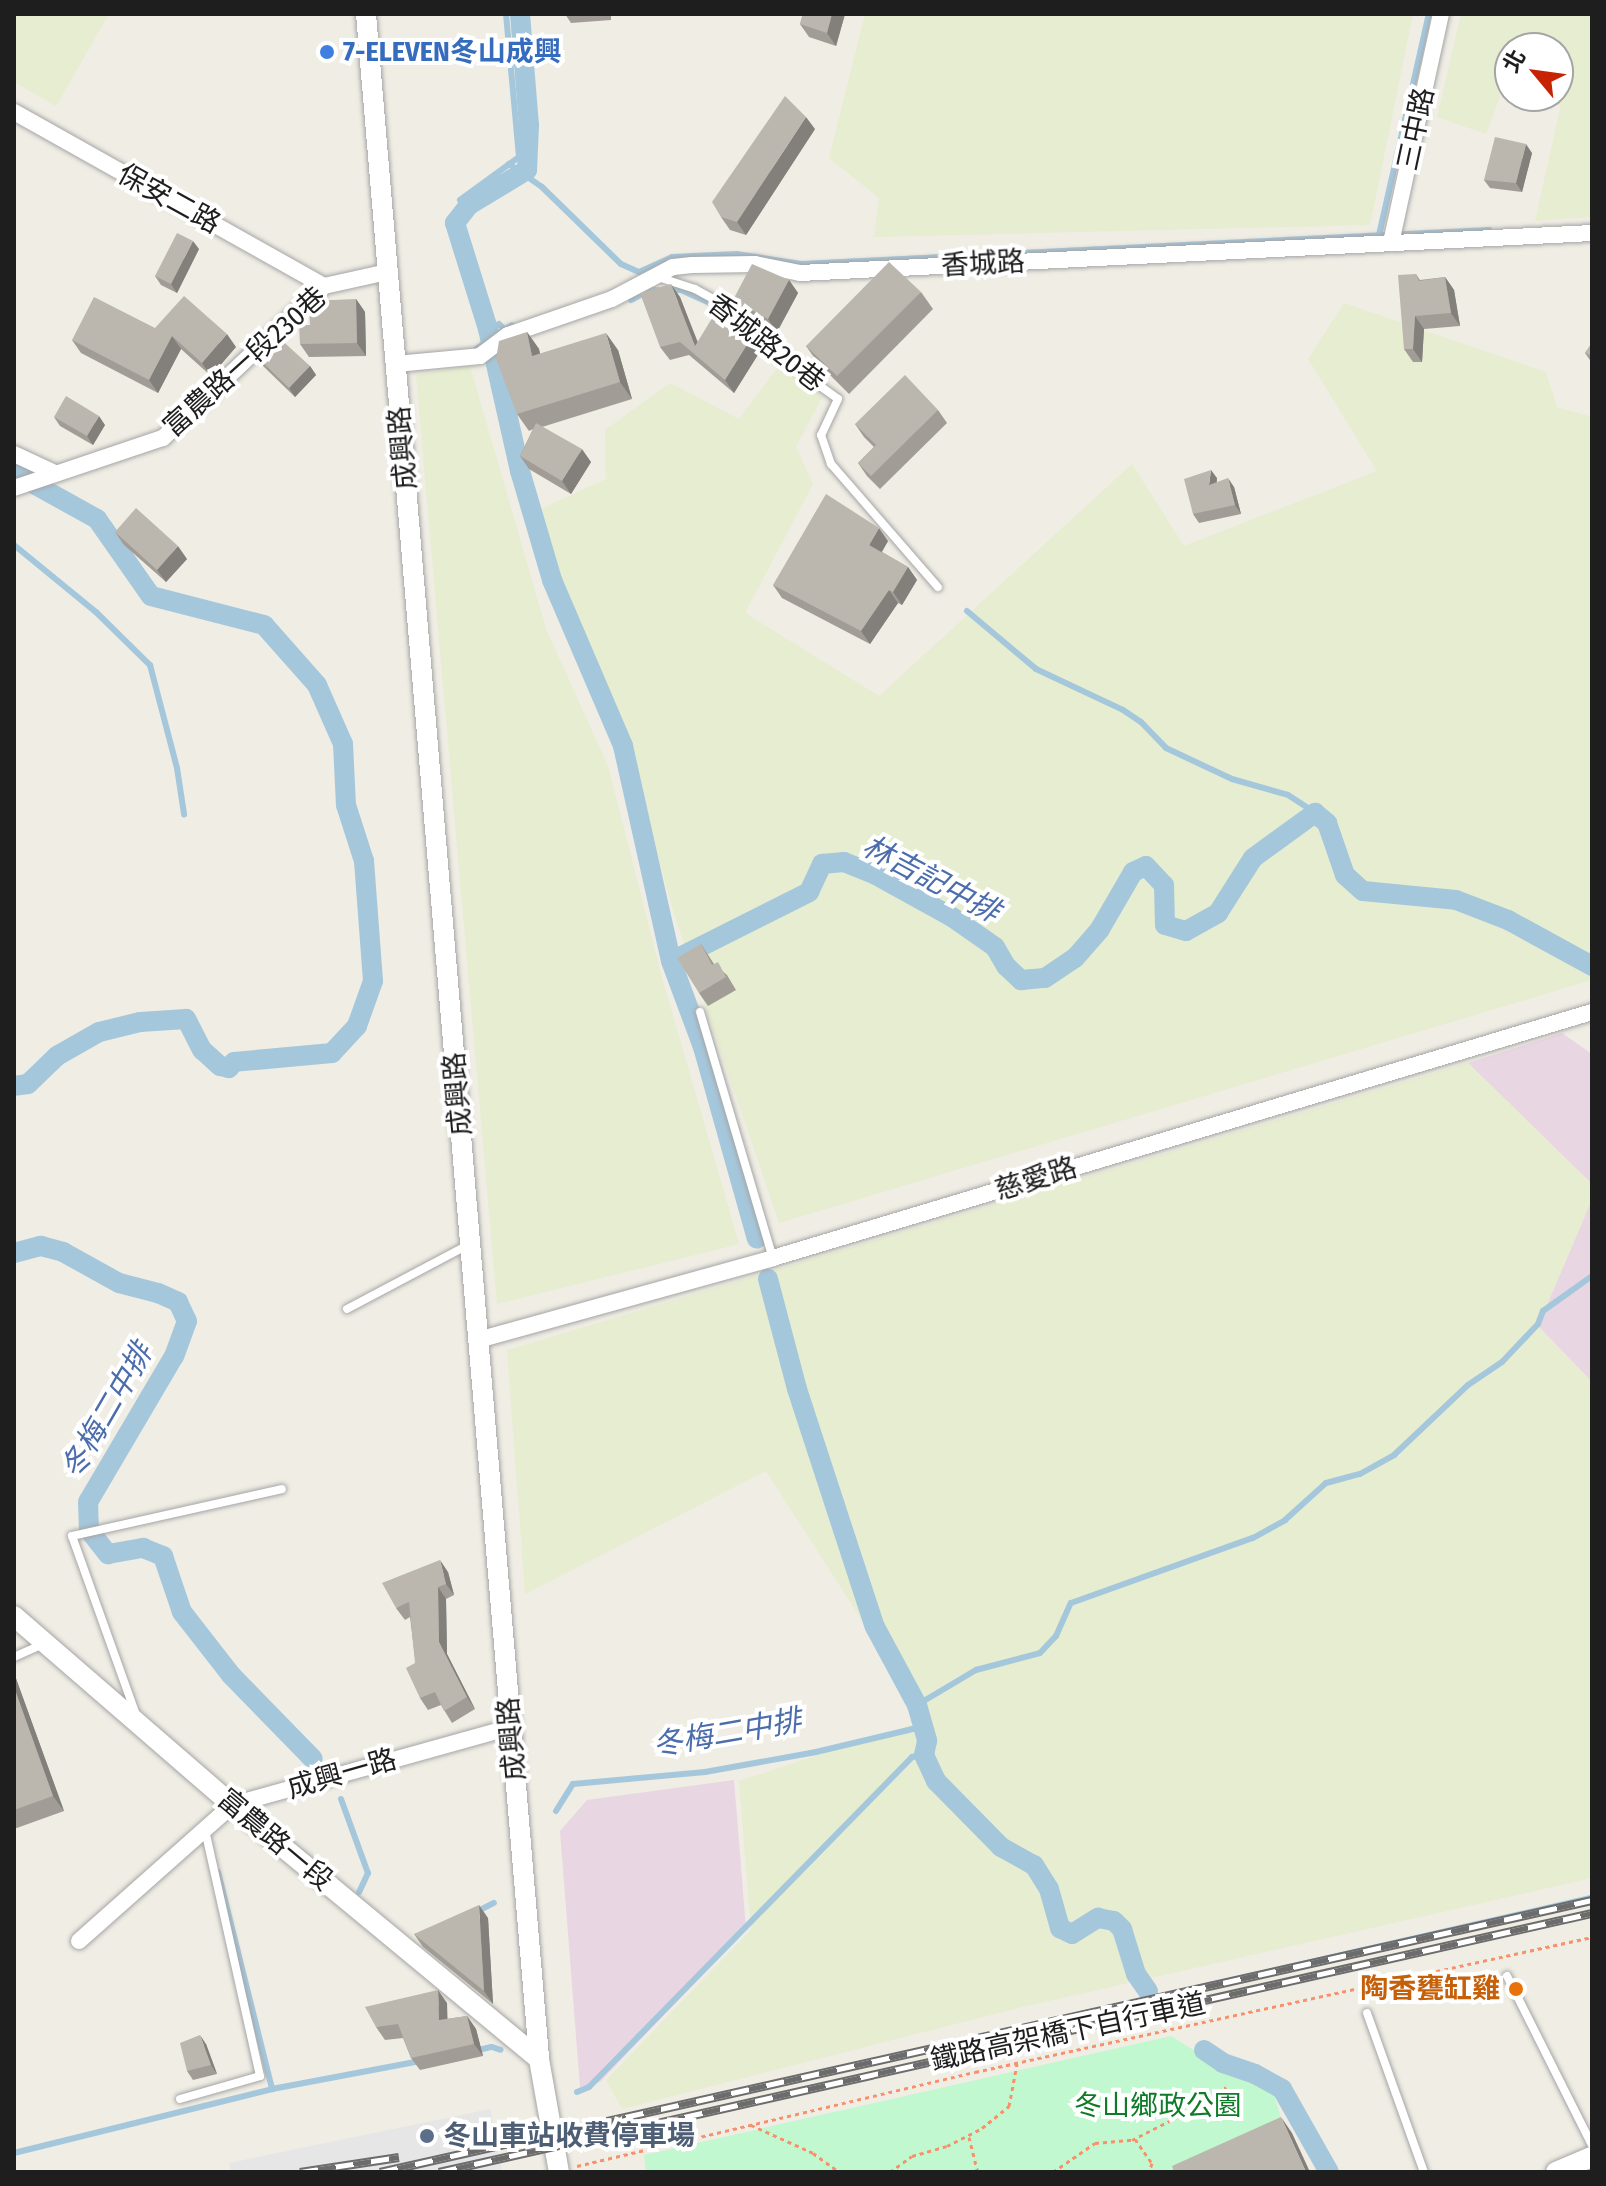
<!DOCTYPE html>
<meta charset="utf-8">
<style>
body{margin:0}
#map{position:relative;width:1606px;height:2186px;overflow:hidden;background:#efede4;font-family:"Fira Sans Condensed","Noto Sans TC",sans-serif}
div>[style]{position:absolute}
.industrial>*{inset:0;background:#e8d6e2}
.farmland>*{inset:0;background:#e7edd0}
.park>*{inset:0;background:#c2f8cf}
.parking>*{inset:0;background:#e6e6e6}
.stream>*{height:6px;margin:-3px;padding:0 3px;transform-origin:3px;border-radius:3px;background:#a5c7dc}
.canal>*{height:20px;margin:-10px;padding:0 10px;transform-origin:10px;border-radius:10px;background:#a5c7dc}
.path>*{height:3px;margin-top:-1.5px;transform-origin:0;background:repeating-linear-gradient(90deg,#f7916d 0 4px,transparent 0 8px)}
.roads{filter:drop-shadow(0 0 2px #a5a5a5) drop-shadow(0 0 2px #a5a5a5)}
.service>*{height:8px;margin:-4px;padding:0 4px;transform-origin:4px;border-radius:4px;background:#fff}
.minor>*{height:16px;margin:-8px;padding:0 8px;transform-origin:8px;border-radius:8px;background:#fff}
.tertiary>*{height:20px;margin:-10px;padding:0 10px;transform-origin:10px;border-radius:10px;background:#fff}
.rail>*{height:9px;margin-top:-4.5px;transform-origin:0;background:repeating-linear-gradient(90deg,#fff 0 18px,#6c6c6c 0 36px);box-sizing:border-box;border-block:2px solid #6c6c6c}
.wall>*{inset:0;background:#a19d96}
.shaded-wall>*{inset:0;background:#837f7a}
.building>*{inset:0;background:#bbb6ae}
.dots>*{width:22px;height:22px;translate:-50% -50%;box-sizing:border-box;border:4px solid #fff;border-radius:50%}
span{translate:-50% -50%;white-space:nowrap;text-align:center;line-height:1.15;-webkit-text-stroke:8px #fff;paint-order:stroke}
.shop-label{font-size:28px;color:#366cbe;font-weight:700}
.left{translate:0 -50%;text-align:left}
.street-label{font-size:28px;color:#1e1e1e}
.food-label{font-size:28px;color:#c56008;font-weight:700}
.right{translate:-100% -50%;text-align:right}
.park-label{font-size:28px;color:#0e7b27}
.service-label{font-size:28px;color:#4e5e75;font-weight:700}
.water-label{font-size:30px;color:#4c6dac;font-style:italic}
.frame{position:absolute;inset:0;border:16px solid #1e1e1e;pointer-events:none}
.north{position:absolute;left:1494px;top:32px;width:80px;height:80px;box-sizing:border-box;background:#fff;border:2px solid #a5a5a5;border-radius:50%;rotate:299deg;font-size:22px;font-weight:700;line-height:32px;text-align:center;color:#1e1e1e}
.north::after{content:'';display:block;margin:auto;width:28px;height:36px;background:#c82204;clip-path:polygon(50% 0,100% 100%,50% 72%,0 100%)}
</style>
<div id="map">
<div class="industrial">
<i style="clip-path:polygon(1562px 1033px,1592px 1054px,1592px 1184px,1468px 1063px)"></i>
<i style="clip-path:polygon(1592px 1199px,1592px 1382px,1538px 1326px)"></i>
<i style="clip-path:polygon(734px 1780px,746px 1929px,600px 2082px,580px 2087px,560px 1831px,587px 1800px)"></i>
</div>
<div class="farmland">
<i style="clip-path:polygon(14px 14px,109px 14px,56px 106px,14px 82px)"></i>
<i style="clip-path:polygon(865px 14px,1413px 14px,1370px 225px,874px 237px,879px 198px,829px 158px)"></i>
<i style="clip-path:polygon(1461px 14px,1592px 14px,1592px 217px,1535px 221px,1561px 105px,1525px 96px,1558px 96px,1558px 48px,1510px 48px,1510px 93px,1502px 91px,1486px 134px,1437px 117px)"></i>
<i style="clip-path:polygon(1344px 303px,1546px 372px,1557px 407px,1592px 417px,1592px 980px,779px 1223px,674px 914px,615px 700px,561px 594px,539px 510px,606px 479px,605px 430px,670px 383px,739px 419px,779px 366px,822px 397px,796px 447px,813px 484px,745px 613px,879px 696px,1132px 464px,1184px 546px,1377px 471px,1308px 359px)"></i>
<i style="clip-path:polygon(470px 366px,546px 629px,608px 766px,661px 974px,739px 1244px,497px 1304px,416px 375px)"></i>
<i style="clip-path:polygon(1468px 1063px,1592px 1184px,1592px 1199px,1538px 1326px,1592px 1382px,1592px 1878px,1018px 2008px,622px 2109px,606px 2080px,751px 1930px,739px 1781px,926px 1720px,766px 1471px,525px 1594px,507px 1350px)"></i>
</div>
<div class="park">
<i style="clip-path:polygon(1171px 2036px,1219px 2066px,1272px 2089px,1286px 2133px,1203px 2172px,646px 2172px,644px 2155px)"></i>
</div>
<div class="parking">
<i style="clip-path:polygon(490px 2109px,502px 2172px,231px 2172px,229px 2163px)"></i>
</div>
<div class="stream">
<i style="left:509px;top:164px;width:40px;rotate:34.9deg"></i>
<i style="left:542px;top:187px;width:110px;rotate:44.3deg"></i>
<i style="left:621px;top:264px;width:20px;rotate:24deg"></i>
<i style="left:639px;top:272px;width:36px;rotate:-24deg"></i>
<i style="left:672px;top:257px;width:65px;rotate:-2.6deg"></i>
<i style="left:737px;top:254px;width:65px;rotate:8.9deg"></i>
<i style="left:801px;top:264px;width:689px;rotate:-2.83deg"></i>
<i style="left:460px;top:200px;width:73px;rotate:-36.1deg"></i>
<i style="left:519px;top:157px;width:144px;rotate:-95.2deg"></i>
<i style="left:1379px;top:235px;width:227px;rotate:-77.3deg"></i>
<i style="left:670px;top:290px;width:11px"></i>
<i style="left:681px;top:290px;width:42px;rotate:24.1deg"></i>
<i style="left:631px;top:300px;width:21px;rotate:-28deg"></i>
<i style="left:650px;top:290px;width:8px"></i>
<i style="left:488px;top:329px;width:12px;rotate:-24deg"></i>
<i style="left:499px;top:324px;width:6px;rotate:45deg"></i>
<i style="left:476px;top:349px;width:43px;rotate:-33.7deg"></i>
<i style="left:14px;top:545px;width:106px;rotate:39.3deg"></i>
<i style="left:96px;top:612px;width:76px;rotate:44.5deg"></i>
<i style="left:150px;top:665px;width:106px;rotate:75.3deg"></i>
<i style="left:177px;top:768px;width:47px;rotate:81.3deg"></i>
<i style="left:967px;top:611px;width:90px;rotate:40deg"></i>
<i style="left:1036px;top:669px;width:96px;rotate:25.2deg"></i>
<i style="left:1123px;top:710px;width:22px;rotate:34deg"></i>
<i style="left:1141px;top:722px;width:36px;rotate:46deg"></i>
<i style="left:1166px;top:748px;width:73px;rotate:25.2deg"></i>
<i style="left:1232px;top:779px;width:58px;rotate:15.9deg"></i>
<i style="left:1288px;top:795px;width:24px;rotate:33deg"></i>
<i style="left:917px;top:1705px;width:69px;rotate:-30.7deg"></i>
<i style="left:976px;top:1670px;width:66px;rotate:-14.9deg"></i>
<i style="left:1040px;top:1653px;width:23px;rotate:-47deg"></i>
<i style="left:1056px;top:1636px;width:36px;rotate:-66deg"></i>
<i style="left:1071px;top:1603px;width:193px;rotate:-19.7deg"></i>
<i style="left:1253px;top:1538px;width:37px;rotate:-29deg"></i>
<i style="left:1285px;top:1520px;width:55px;rotate:-42.1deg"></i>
<i style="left:1326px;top:1483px;width:35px;rotate:-15deg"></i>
<i style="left:1360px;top:1474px;width:39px;rotate:-29deg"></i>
<i style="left:1394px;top:1455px;width:102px;rotate:-43.4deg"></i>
<i style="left:1468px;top:1385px;width:41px;rotate:-34.1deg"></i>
<i style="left:1502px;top:1362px;width:52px;rotate:-46.5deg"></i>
<i style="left:1538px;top:1324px;width:14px;rotate:-69deg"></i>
<i style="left:1543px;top:1311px;width:60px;rotate:-35.5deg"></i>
<i style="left:341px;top:1799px;width:79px;rotate:70deg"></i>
<i style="left:368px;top:1873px;width:21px;rotate:115deg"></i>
<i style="left:556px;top:1811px;width:32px;rotate:-58deg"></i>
<i style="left:573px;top:1784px;width:133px;rotate:-5.2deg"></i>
<i style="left:705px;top:1772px;width:113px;rotate:-10.2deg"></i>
<i style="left:816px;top:1752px;width:108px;rotate:-13.4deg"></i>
<i style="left:218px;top:1872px;width:224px;rotate:76deg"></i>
<i style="left:476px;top:1912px;width:20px;rotate:-27deg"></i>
<i style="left:1154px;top:1998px;width:449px;rotate:-12.9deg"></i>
<i style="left:474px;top:2051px;width:18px;rotate:-13deg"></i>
<i style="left:492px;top:2047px;width:9px;rotate:18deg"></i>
<i style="left:577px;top:2092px;width:13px;rotate:-23deg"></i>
<i style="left:589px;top:2087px;width:462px;rotate:-45.6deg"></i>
<i style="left:912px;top:1757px;width:12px;rotate:-9deg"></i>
<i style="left:14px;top:2153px;width:266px;rotate:-13.9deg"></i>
<i style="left:272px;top:2089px;width:151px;rotate:-10.7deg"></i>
</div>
<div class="canal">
<i style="left:520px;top:14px;width:111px;rotate:85.4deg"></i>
<i style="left:529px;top:125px;width:45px;rotate:92.5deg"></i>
<i style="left:527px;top:170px;width:68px;rotate:148.9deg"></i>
<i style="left:469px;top:205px;width:23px;rotate:128deg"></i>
<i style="left:455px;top:223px;width:111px;rotate:72.7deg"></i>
<i style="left:488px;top:329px;width:146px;rotate:77.3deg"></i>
<i style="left:520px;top:471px;width:114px;rotate:73.6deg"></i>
<i style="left:552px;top:580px;width:181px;rotate:66.8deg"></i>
<i style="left:623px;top:746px;width:220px;rotate:77.4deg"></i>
<i style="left:671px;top:961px;width:92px;rotate:69.6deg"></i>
<i style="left:703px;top:1047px;width:199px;rotate:74.3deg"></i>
<i style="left:14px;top:473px;width:95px;rotate:29deg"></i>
<i style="left:97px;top:519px;width:94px;rotate:55deg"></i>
<i style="left:151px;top:596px;width:117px;rotate:14.4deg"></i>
<i style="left:264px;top:625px;width:80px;rotate:48.5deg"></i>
<i style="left:317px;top:685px;width:64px;rotate:66.2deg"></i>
<i style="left:343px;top:744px;width:61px;rotate:87.2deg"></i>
<i style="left:346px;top:805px;width:59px;rotate:72.2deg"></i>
<i style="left:364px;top:861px;width:120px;rotate:85.7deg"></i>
<i style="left:373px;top:981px;width:48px;rotate:109.6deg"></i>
<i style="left:357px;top:1026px;width:37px;rotate:133deg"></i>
<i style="left:332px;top:1053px;width:98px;rotate:174.8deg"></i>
<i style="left:234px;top:1062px;width:8px;rotate:130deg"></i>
<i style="left:229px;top:1068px;width:9px;rotate:-167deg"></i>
<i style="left:220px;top:1066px;width:24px;rotate:-138deg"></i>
<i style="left:202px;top:1050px;width:35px;rotate:-117deg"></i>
<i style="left:186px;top:1019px;width:46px;rotate:176.3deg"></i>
<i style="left:140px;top:1022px;width:42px;rotate:166.3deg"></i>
<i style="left:99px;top:1032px;width:48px;rotate:150.3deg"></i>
<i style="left:57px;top:1056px;width:40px;rotate:136deg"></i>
<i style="left:28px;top:1084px;width:14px;rotate:172deg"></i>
<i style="left:678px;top:958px;width:147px;rotate:-26.7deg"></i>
<i style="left:809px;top:892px;width:31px;rotate:-65deg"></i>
<i style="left:822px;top:864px;width:22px;rotate:-5deg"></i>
<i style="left:844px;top:862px;width:32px;rotate:22deg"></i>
<i style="left:874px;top:874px;width:89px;rotate:28.9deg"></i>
<i style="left:952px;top:917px;width:52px;rotate:34.9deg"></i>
<i style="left:995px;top:947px;width:22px;rotate:60deg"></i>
<i style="left:1006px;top:966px;width:21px;rotate:43deg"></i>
<i style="left:1021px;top:980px;width:24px;rotate:-5deg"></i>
<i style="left:1045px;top:978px;width:36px;rotate:-34deg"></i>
<i style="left:1075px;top:958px;width:38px;rotate:-49deg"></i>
<i style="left:1100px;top:929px;width:66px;rotate:-59.9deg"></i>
<i style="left:1133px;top:872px;width:14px;rotate:-25deg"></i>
<i style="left:1146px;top:866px;width:26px;rotate:47deg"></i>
<i style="left:1164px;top:885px;width:40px;rotate:88.6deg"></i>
<i style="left:1165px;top:925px;width:22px;rotate:16deg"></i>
<i style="left:1186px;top:931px;width:37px;rotate:-29deg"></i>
<i style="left:1218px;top:913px;width:65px;rotate:-57.5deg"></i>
<i style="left:1253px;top:858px;width:77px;rotate:-36deg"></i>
<i style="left:1315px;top:813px;width:16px;rotate:40deg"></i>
<i style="left:1327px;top:823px;width:55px;rotate:70.9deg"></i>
<i style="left:1345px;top:875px;width:24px;rotate:42deg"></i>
<i style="left:1363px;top:891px;width:93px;rotate:5.5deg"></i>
<i style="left:1456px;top:900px;width:56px;rotate:21deg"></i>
<i style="left:1508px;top:920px;width:96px;rotate:28.7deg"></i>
<i style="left:14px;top:1253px;width:28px;rotate:-15deg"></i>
<i style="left:41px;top:1246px;width:23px;rotate:15deg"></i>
<i style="left:63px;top:1252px;width:64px;rotate:29deg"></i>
<i style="left:119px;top:1283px;width:40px;rotate:14.4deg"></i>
<i style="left:158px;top:1293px;width:22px;rotate:24deg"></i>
<i style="left:178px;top:1302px;width:21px;rotate:65deg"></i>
<i style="left:187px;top:1321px;width:37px;rotate:110deg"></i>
<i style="left:174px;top:1356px;width:169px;rotate:120.5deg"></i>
<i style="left:88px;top:1502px;width:28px;rotate:88deg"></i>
<i style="left:89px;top:1530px;width:31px;rotate:52deg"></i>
<i style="left:108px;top:1554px;width:36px;rotate:-10deg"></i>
<i style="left:143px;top:1548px;width:22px;rotate:22deg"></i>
<i style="left:163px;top:1556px;width:59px;rotate:71.3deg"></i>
<i style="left:182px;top:1612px;width:80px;rotate:52.1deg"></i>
<i style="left:231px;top:1675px;width:117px;rotate:45.7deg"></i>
<i style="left:768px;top:1279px;width:114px;rotate:75.2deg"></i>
<i style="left:797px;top:1389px;width:250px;rotate:71.9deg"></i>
<i style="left:875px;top:1627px;width:89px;rotate:61.7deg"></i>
<i style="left:917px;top:1705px;width:37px;rotate:74deg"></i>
<i style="left:927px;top:1741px;width:14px;rotate:102deg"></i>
<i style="left:924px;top:1755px;width:29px;rotate:65deg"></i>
<i style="left:936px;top:1781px;width:93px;rotate:45.4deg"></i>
<i style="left:1001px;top:1847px;width:38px;rotate:29deg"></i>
<i style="left:1034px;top:1865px;width:28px;rotate:58deg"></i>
<i style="left:1049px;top:1889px;width:41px;rotate:74.2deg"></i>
<i style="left:1060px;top:1928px;width:13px;rotate:27deg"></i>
<i style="left:1072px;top:1934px;width:31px;rotate:-32deg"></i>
<i style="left:1098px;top:1918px;width:16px;rotate:11deg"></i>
<i style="left:1114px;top:1921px;width:11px;rotate:45deg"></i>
<i style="left:1122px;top:1929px;width:47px;rotate:72.7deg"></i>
<i style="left:1136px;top:1974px;width:21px;rotate:55deg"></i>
<i style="left:1204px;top:2050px;width:23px;rotate:34deg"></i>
<i style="left:1223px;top:2063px;width:34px;rotate:19deg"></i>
<i style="left:1255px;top:2074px;width:31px;rotate:29deg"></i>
<i style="left:1282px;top:2089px;width:95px;rotate:60.5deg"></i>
</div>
<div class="path">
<i style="left:751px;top:2125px;width:68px;rotate:24.3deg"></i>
<i style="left:813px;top:2153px;width:32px;rotate:36deg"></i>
<i style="left:969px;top:2137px;width:36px;rotate:76deg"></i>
<i style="left:1135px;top:2139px;width:29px;rotate:55deg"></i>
<i style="left:1152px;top:2163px;width:9px;rotate:108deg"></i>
<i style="left:577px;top:2166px;width:409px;rotate:-13.3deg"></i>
<i style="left:975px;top:2072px;width:632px;rotate:-12.34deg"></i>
<i style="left:890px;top:2172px;width:27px;rotate:-36deg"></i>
<i style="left:912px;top:2156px;width:36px;rotate:-16deg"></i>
<i style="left:947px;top:2146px;width:39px;rotate:-27deg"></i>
<i style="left:982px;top:2128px;width:35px;rotate:-39deg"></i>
<i style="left:1009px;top:2106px;width:43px;rotate:-79.2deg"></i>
<i style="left:1053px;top:2172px;width:51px;rotate:-34.6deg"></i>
<i style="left:1095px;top:2143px;width:37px;rotate:-5deg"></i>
<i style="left:1132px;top:2140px;width:66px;rotate:-27deg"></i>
<i style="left:1191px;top:2110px;width:42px;rotate:-33.3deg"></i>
</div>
<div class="roads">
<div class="service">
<i style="left:658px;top:277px;width:39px;rotate:18deg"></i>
<i style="left:695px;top:289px;width:26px;rotate:29deg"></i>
<i style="left:718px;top:302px;width:84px;rotate:41.6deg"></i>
<i style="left:781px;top:358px;width:70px;rotate:35.7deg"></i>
<i style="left:838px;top:399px;width:40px;rotate:115deg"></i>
<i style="left:821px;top:435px;width:31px;rotate:71deg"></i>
<i style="left:831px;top:464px;width:163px;rotate:49deg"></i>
<i style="left:700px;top:1012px;width:257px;rotate:73.5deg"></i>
<i style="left:347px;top:1309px;width:139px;rotate:-27.9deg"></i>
<i style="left:14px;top:1657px;width:34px;rotate:-24deg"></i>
<i style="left:135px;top:1712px;width:187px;rotate:-109.7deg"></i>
<i style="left:72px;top:1536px;width:215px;rotate:-12.6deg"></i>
<i style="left:1507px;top:1976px;width:189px;rotate:63.3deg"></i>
<i style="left:1367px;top:2013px;width:169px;rotate:70.3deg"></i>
<i style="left:180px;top:2099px;width:83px;rotate:-16deg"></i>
<i style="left:260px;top:2076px;width:252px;rotate:-102.6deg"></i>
</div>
<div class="minor">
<i style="left:14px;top:112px;width:355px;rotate:29.3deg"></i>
<i style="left:1391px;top:243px;width:234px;rotate:-77.7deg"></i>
<i style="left:396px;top:364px;width:84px;rotate:-5.4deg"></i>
<i style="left:480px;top:356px;width:35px;rotate:-37deg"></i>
<i style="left:508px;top:335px;width:110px;rotate:-19.1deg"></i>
<i style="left:612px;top:299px;width:69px;rotate:-27.7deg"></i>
<i style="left:673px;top:267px;width:19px;rotate:-6deg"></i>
<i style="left:692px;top:265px;width:63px;rotate:-0.9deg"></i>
<i style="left:755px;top:264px;width:46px;rotate:11.3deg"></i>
<i style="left:800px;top:273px;width:793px;rotate:-2.89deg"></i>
<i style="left:14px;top:454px;width:45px;rotate:24.9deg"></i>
<i style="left:14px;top:488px;width:157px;rotate:-18.6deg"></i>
<i style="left:163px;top:438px;width:221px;rotate:-43.4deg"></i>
<i style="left:324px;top:286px;width:65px;rotate:-12.5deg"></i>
<i style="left:478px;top:1340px;width:306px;rotate:-15.5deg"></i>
<i style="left:773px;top:1258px;width:855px;rotate:-16.72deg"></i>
<i style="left:79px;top:1941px;width:205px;rotate:-41.6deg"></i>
<i style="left:232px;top:1805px;width:290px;rotate:-15.6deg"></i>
</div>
<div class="tertiary">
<i style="left:366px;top:14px;width:2052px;rotate:85.16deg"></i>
<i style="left:539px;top:2059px;width:115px;rotate:80deg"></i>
<i style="left:14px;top:1616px;width:289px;rotate:40.9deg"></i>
<i style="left:232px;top:1805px;width:398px;rotate:39.6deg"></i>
<i style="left:1556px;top:2172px;width:39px;rotate:-23deg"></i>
</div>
</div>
<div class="rail">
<i style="left:300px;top:2172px;width:100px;rotate:-8.6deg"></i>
<i style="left:380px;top:2172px;width:1242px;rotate:-12.65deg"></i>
<i style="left:439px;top:2172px;width:1182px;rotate:-12.66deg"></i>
</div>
<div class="wall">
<i style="clip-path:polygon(565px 14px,611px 14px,611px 20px,571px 23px)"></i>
<i style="clip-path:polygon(803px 14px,845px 14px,836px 46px,809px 37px,800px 24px)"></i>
<i style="clip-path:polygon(815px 129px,746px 235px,730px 230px,721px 217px)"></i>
<i style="clip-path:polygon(1532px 153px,1522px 192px,1490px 188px,1484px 180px)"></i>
<i style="clip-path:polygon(199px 249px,177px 293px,161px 285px,155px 276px)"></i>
<i style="clip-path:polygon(1416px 274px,1420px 280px,1445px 277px,1454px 290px,1460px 326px,1424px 329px,1422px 362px,1413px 362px,1404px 349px)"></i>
<i style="clip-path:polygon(789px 280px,798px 293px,777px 332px,742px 313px,733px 300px)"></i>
<i style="clip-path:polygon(921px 292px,933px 309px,849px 394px,818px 363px,806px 346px)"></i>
<i style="clip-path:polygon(680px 297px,697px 342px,750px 340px,759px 353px,734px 393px,689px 355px,670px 360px,660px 347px)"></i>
<i style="clip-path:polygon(356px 299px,365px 312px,366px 356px,309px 357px,300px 344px,310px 325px)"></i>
<i style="clip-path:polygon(155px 328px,236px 347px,211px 376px,181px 349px,158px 393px,81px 353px,72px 340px)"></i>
<i style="clip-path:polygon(527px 332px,539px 349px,540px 354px,618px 350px,632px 399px,542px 427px,591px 462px,571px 494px,529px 469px,520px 456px,533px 429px,529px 431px,517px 414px)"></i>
<i style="clip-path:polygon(1592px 343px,1592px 363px,1585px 353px)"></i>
<i style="clip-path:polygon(256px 356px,310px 366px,316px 375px,295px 397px,262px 365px)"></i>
<i style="clip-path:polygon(938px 410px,947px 423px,880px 489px,867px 476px,858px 463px,874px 447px,864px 437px,855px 424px)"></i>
<i style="clip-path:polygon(54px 417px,105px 425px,93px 445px,60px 426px)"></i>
<i style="clip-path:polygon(1217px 478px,1217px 482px,1234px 487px,1241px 514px,1199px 523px,1193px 514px)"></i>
<i style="clip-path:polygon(115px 532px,187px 559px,166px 582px,124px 545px)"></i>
<i style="clip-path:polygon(888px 541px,882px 552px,908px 567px,917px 580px,902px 605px,898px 603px,870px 644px,782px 598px,773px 585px)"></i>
<i style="clip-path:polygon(701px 944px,714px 964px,727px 975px,736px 990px,708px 1006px,699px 993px)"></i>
<i style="clip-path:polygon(448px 1572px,454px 1595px,446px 1599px,447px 1654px,475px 1709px,452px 1723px,441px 1705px,428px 1710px,420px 1698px,410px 1617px,405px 1620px,396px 1608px)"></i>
<i style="clip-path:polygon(14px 1673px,64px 1811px,14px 1829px)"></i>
<i style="clip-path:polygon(488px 1918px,493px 2004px,423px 1947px,414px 1934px)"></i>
<i style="clip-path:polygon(447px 2003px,447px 2019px,467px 2016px,476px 2029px,483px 2056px,420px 2070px,411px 2058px,403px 2038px,385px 2040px,376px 2027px)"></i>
<i style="clip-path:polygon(206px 2044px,217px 2074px,193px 2080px,187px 2071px)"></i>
</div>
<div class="shaded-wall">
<i style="clip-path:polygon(832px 14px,845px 14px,836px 46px,827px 33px)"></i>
<i style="clip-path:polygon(806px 117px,815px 129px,746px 235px,737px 222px)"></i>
<i style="clip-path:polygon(1526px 144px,1532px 153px,1522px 192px,1516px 183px)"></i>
<i style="clip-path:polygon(193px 241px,199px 249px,177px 293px,171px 284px)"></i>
<i style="clip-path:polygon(1445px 277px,1454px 290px,1460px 326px,1451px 313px)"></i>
<i style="clip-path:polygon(789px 280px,798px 293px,777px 332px,768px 319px)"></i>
<i style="clip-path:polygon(671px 284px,680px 297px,704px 358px,695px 346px)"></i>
<i style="clip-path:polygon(356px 299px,365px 312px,366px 356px,357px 343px)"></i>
<i style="clip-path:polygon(1415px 316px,1424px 329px,1422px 362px,1413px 349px)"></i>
<i style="clip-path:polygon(527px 332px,539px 349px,544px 373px,532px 356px)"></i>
<i style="clip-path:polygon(606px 333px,618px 350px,632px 399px,620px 382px)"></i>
<i style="clip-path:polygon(227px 334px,236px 347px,211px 376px,202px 363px)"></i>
<i style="clip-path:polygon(172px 336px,181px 349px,158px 393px,149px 380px)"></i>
<i style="clip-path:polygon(750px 340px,759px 353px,734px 393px,725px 380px)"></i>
<i style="clip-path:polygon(310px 366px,316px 375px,295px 397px,289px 388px)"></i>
<i style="clip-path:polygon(99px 416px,105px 425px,93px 445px,87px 436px)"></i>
<i style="clip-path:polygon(582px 449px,591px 462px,571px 494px,562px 481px)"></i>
<i style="clip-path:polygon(1211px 470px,1217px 478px,1215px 494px,1209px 485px)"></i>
<i style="clip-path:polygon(1228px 478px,1234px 487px,1241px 514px,1235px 505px)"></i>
<i style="clip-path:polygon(879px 528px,888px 541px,878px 558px,869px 545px)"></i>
<i style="clip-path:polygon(178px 546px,187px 559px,166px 582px,157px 570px)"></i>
<i style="clip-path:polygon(908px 567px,917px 580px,902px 605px,893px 592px)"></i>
<i style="clip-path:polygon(889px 590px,898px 603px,870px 644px,861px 631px)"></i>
<i style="clip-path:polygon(440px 1560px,448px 1572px,454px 1595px,446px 1584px)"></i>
<i style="clip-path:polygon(438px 1587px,446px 1599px,447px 1654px,475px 1709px,467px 1697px,439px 1642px)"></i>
<i style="clip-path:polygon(14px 1673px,64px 1811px,53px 1796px,14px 1687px)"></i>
<i style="clip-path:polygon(479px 1905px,488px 1918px,493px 2004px,484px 1991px)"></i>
<i style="clip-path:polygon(438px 1990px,447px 2003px,448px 2033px,439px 2020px)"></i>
<i style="clip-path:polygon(467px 2016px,476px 2029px,483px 2056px,474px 2044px)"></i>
<i style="clip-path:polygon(200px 2035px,206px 2044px,217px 2074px,211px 2065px)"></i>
<i style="clip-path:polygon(1281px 2117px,1292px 2133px,1310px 2172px,1306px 2172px)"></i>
</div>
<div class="building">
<i style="clip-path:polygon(803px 14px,832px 14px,827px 33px,800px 24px)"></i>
<i style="clip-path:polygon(785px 96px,806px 117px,737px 222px,721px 217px,712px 202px)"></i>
<i style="clip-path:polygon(1495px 137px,1526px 144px,1516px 183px,1484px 180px)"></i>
<i style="clip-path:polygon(177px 233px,193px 241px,171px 284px,155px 276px)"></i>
<i style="clip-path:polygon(889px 262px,921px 292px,837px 376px,806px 346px)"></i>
<i style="clip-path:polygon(752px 264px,789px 280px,768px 319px,733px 300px)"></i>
<i style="clip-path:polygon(1416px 274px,1419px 281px,1445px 277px,1451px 313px,1415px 316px,1413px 349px,1404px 349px,1398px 275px)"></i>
<i style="clip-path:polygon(671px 284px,695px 346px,714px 315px,750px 340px,725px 380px,680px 342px,660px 347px,640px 293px)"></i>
<i style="clip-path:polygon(184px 296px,227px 334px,202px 363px,172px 336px,149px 380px,72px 340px,94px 297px,155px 328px)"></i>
<i style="clip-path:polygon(356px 299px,357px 343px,300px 344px,299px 325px,310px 325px,309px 301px)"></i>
<i style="clip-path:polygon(527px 332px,532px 356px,606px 333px,620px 382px,517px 414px,496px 359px,499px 341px)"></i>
<i style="clip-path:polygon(276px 335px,310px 366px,289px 388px,256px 356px)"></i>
<i style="clip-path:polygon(1592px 343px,1592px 356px,1585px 353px)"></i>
<i style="clip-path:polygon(905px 375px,938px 410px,871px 476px,858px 463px,876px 445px,855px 424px)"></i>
<i style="clip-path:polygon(66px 396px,99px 416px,87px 436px,54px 417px)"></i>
<i style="clip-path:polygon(536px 423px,582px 449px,562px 481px,520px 456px)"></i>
<i style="clip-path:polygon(1211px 470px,1209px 485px,1228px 478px,1235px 505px,1193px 514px,1184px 479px)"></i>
<i style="clip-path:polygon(826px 494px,879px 528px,869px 545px,908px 567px,893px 592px,889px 590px,861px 631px,773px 585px)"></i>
<i style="clip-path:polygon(136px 508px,178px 546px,157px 570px,115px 532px)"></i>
<i style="clip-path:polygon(701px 944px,712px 965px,718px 962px,726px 977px,699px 993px,677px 958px)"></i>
<i style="clip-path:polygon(440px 1560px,446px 1584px,438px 1587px,439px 1642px,467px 1697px,444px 1711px,435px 1692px,420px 1698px,406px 1668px,415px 1663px,409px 1602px,396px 1608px,382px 1583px)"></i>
<i style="clip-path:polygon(14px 1687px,53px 1796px,14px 1810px)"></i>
<i style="clip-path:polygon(479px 1905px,484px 1991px,414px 1934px)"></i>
<i style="clip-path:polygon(438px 1990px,439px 2020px,467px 2016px,474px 2044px,411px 2058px,398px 2024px,376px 2027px,365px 2007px)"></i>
<i style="clip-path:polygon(200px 2035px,211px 2065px,187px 2071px,180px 2043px)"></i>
<i style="clip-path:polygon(1281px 2117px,1306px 2172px,1174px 2172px,1172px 2166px)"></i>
</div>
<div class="dots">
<i style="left:327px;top:52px;background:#3f7fe0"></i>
<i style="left:1516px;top:1989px;background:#e8710a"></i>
<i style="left:427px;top:2136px;background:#5c6f8a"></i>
</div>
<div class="shop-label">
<span class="left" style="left:343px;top:52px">7-ELEVEN冬山成興</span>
</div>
<div class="street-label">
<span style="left:1416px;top:129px;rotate:-78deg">三中路</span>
<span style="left:169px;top:199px;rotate:29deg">保安二路</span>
<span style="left:983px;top:264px;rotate:-3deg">香城路</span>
<span style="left:766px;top:343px;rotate:38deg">香城路20巷</span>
<span style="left:245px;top:362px;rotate:-42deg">富農路一段230巷</span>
<span style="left:403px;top:448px;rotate:-95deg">成興路</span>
<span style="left:458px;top:1094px;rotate:-95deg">成興路</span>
<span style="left:1036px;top:1179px;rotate:-17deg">慈愛路</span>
<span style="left:512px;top:1739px;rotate:-95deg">成興路</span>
<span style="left:342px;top:1774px;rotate:-16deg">成興一路</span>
<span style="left:275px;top:1840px;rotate:40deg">富農路一段</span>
<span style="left:1068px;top:2032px;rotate:-12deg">鐵路高架橋下自行車道</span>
</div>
<div class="food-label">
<span class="right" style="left:1500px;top:1989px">陶香甕缸雞</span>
</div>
<div class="park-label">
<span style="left:1158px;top:2106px">冬山鄉政公園</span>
</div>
<div class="service-label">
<span class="left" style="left:443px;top:2136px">冬山車站收費停車場</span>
</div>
<div class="water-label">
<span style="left:931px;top:879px;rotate:28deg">林吉記中排</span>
<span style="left:107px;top:1411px;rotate:-60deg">冬梅二中排</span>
<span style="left:727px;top:1733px;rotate:-10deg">冬梅二中排</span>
</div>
<div class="frame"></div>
<div class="north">北</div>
</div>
